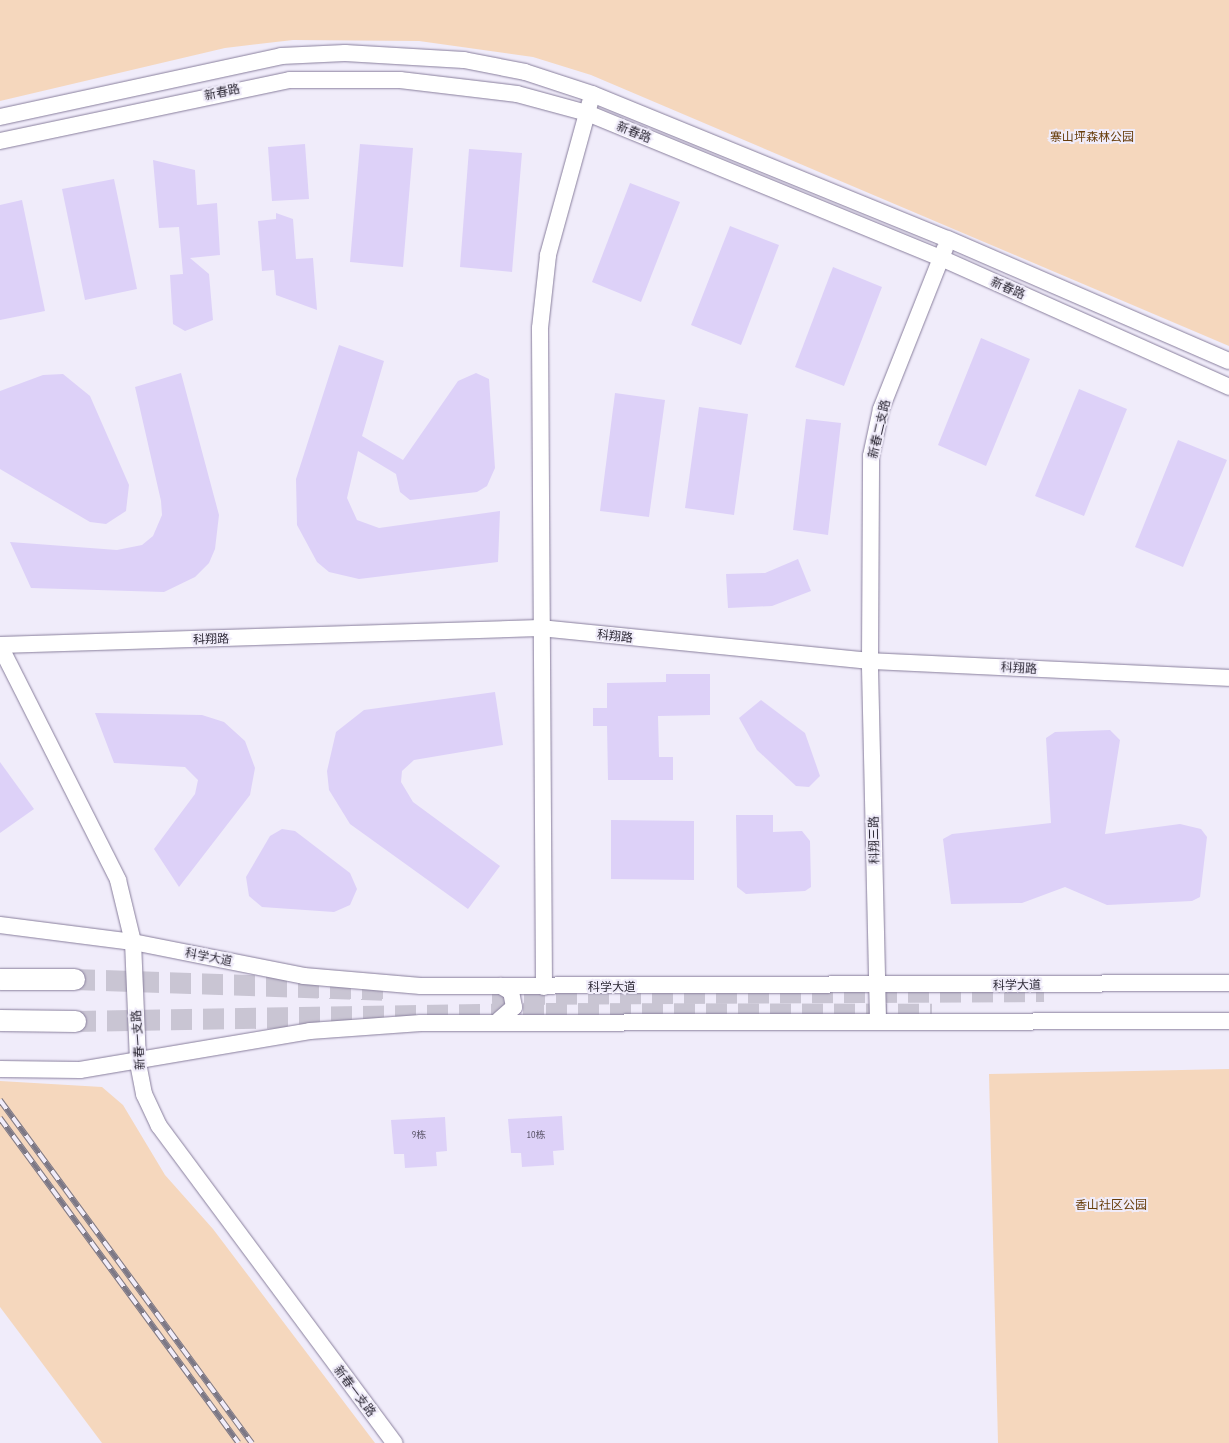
<!DOCTYPE html>
<meta charset="utf-8">
<style>
body{margin:0}
#map{position:relative;width:1229px;height:1443px;overflow:hidden;background:#f0ecfa;font-family:"PT Sans Narrow","Noto Sans SC",sans-serif}
div>[style]{position:absolute}
.green>*{inset:0;background:#f5d7bd}
.building>*{inset:0;background:#ddd1f8}
.highway-tunnel>*{height:21px;margin-top:-10.5px;transform-origin:0;background:repeating-linear-gradient(90deg,#c9c5d3 0 21px,transparent 0 32px)}
.roads{filter:drop-shadow(0 0 1px #887e9c) drop-shadow(0 0 1px #887e9c)}
.secondary>*{height:16px;margin:-8px;padding:0 8px;transform-origin:8px;border-radius:8px;background:#fff}
.highway>*{height:21px;margin:-10.5px;padding:0 10.5px;transform-origin:10.5px;border-radius:10.5px;background:#fff}
.rail>*{height:5.5px;margin-top:-2.75px;transform-origin:0;background:repeating-linear-gradient(90deg,#f0ecfa 0 11px,#7c7886 0 22px);box-sizing:border-box;border-block:1px solid #7c7886}
span{translate:-50% -50%;white-space:nowrap;text-align:center;line-height:1.15;-webkit-text-stroke:4px #f0ecfa;paint-order:stroke}
.number-label{font-size:10px;color:#585266}
.number-label span{-webkit-text-stroke-width:0}
.street-label{font-size:12px;color:#2c2835}
.park-label{font-size:12px;color:#673d0b}
</style>
<div id="map">
<div class="green">
<i style="clip-path:polygon(0 0,1229px 0,1229px 346px,591px 75px,533px 57px,419px 41px,293px 40px,225px 48px,0 101px)"></i>
<i style="clip-path:polygon(1229px 1069px,1229px 1443px,998px 1443px,989px 1074px)"></i>
<i style="clip-path:polygon(0 1081px,102px 1087px,123px 1105px,165px 1175px,213px 1229px,375px 1443px,102px 1443px,0 1307px)"></i>
</div>
<div class="building">
<i style="clip-path:polygon(305px 144px,309px 199px,272px 201px,268px 147px)"></i>
<i style="clip-path:polygon(360px 144px,413px 148px,403px 267px,350px 262px)"></i>
<i style="clip-path:polygon(469px 149px,522px 153px,512px 272px,460px 267px)"></i>
<i style="clip-path:polygon(153px 160px,195px 170px,197px 205px,217px 203px,220px 255px,190px 258px,209px 274px,213px 320px,185px 331px,173px 324px,170px 275px,183px 274px,179px 227px,159px 228px)"></i>
<i style="clip-path:polygon(114px 179px,137px 289px,85px 300px,62px 189px)"></i>
<i style="clip-path:polygon(630px 183px,680px 202px,641px 302px,592px 282px)"></i>
<i style="clip-path:polygon(22px 200px,45px 311px,0 320px,0 205px)"></i>
<i style="clip-path:polygon(276px 213px,293px 219px,296px 259px,313px 258px,317px 310px,276px 295px,274px 270px,262px 271px,258px 221px,276px 219px)"></i>
<i style="clip-path:polygon(730px 226px,779px 245px,741px 345px,691px 325px)"></i>
<i style="clip-path:polygon(833px 267px,882px 287px,844px 386px,795px 367px)"></i>
<i style="clip-path:polygon(981px 338px,1030px 359px,986px 466px,938px 445px)"></i>
<i style="clip-path:polygon(339px 345px,384px 361px,362px 436px,403px 460px,458px 381px,476px 373px,489px 379px,495px 468px,487px 486px,477px 492px,410px 500px,400px 492px,396px 474px,358px 451px,347px 498px,357px 520px,379px 528px,500px 511px,498px 562px,359px 579px,329px 572px,317px 562px,297px 525px,296px 479px)"></i>
<i style="clip-path:polygon(181px 373px,219px 515px,215px 549px,209px 563px,195px 577px,164px 592px,31px 588px,10px 542px,117px 550px,142px 545px,153px 536px,162px 515px,161px 501px,135px 387px)"></i>
<i style="clip-path:polygon(63px 374px,90px 396px,129px 485px,126px 511px,106px 524px,90px 522px,0 469px,0 391px,43px 375px)"></i>
<i style="clip-path:polygon(1079px 389px,1127px 409px,1084px 516px,1035px 496px)"></i>
<i style="clip-path:polygon(615px 393px,665px 400px,649px 517px,600px 511px)"></i>
<i style="clip-path:polygon(699px 407px,748px 414px,734px 515px,685px 508px)"></i>
<i style="clip-path:polygon(806px 419px,841px 423px,828px 535px,793px 530px)"></i>
<i style="clip-path:polygon(1178px 440px,1227px 460px,1183px 567px,1135px 547px)"></i>
<i style="clip-path:polygon(798px 559px,811px 591px,772px 606px,728px 608px,726px 574px,765px 573px)"></i>
<i style="clip-path:polygon(666px 674px,710px 674px,710px 715px,658px 716px,659px 757px,673px 757px,673px 780px,608px 780px,607px 726px,593px 726px,593px 708px,607px 708px,607px 683px,666px 682px)"></i>
<i style="clip-path:polygon(495px 692px,503px 745px,414px 760px,402px 771px,401px 782px,413px 802px,500px 866px,468px 909px,350px 824px,329px 790px,327px 771px,336px 732px,364px 710px)"></i>
<i style="clip-path:polygon(761px 700px,805px 733px,820px 776px,809px 787px,796px 786px,757px 750px,739px 718px)"></i>
<i style="clip-path:polygon(95px 713px,202px 715px,224px 722px,245px 741px,255px 768px,250px 795px,179px 887px,154px 849px,195px 794px,198px 780px,185px 767px,114px 763px)"></i>
<i style="clip-path:polygon(1110px 730px,1120px 740px,1105px 834px,1180px 824px,1201px 829px,1207px 837px,1200px 897px,1192px 901px,1107px 905px,1065px 887px,1022px 903px,951px 904px,943px 839px,952px 834px,1051px 823px,1046px 738px,1055px 732px)"></i>
<i style="clip-path:polygon(0 762px,34px 809px,0 833px)"></i>
<i style="clip-path:polygon(736px 815px,773px 815px,773px 832px,802px 831px,810px 841px,811px 887px,805px 891px,746px 894px,737px 887px)"></i>
<i style="clip-path:polygon(611px 820px,694px 821px,694px 880px,611px 879px)"></i>
<i style="clip-path:polygon(282px 829px,295px 831px,350px 873px,357px 889px,350px 905px,334px 912px,262px 907px,249px 896px,246px 877px,270px 836px)"></i>
<i style="clip-path:polygon(562px 1116px,564px 1150px,553px 1151px,554px 1165px,522px 1167px,521px 1153px,511px 1153px,508px 1119px)"></i>
<i style="clip-path:polygon(445px 1117px,447px 1151px,436px 1152px,437px 1166px,405px 1168px,404px 1154px,394px 1154px,391px 1120px)"></i>
</div>
<div class="highway-tunnel">
<i style="left:74px;top:979px;width:317px;rotate:2deg"></i>
<i style="left:492px;top:994px;width:552px;rotate:-0.31deg"></i>
<i style="left:75px;top:1021px;width:471px;rotate:-1deg"></i>
<i style="left:546px;top:1013px;width:386px;rotate:0.1deg"></i>
</div>
<div class="roads">
<div class="secondary">
<i style="left:0;top:117px;width:288px;rotate:-12.2deg"></i>
<i style="left:281px;top:56px;width:64px;rotate:-2.7deg"></i>
<i style="left:345px;top:53px;width:119px;rotate:3.4deg"></i>
<i style="left:464px;top:60px;width:62px;rotate:11.1deg"></i>
<i style="left:525px;top:72px;width:71px;rotate:18.2deg"></i>
<i style="left:592px;top:94px;width:384px;rotate:22.2deg"></i>
<i style="left:948px;top:239px;width:306px;rotate:23.5deg"></i>
<i style="left:0;top:141px;width:296px;rotate:-11.9deg"></i>
<i style="left:290px;top:80px;width:110px"></i>
<i style="left:400px;top:80px;width:118px;rotate:6.8deg"></i>
<i style="left:517px;top:94px;width:73px;rotate:15.2deg"></i>
<i style="left:587px;top:113px;width:383px;rotate:22.3deg"></i>
<i style="left:941px;top:258px;width:316px;rotate:24.1deg"></i>
<i style="left:0;top:645px;width:540px;rotate:-1.8deg"></i>
<i style="left:540px;top:628px;width:332px;rotate:5.7deg"></i>
<i style="left:870px;top:661px;width:359px;rotate:2.7deg"></i>
<i style="left:0;top:646px;width:262px;rotate:63.2deg"></i>
<i style="left:118px;top:880px;width:64px;rotate:76.4deg"></i>
<i style="left:133px;top:942px;width:121px;rotate:87.6deg"></i>
<i style="left:138px;top:1063px;width:32px;rotate:79deg"></i>
<i style="left:144px;top:1094px;width:35px;rotate:65deg"></i>
<i style="left:159px;top:1126px;width:395px;rotate:53.4deg"></i>
<i style="left:0;top:925px;width:134px;rotate:7.3deg"></i>
<i style="left:133px;top:942px;width:174px;rotate:11.2deg"></i>
<i style="left:304px;top:976px;width:117px;rotate:4.9deg"></i>
<i style="left:421px;top:986px;width:808px;rotate:-0.21deg"></i>
<i style="left:544px;top:987px;width:659px;rotate:-90.35deg"></i>
<i style="left:540px;top:328px;width:73px;rotate:-83.7deg"></i>
<i style="left:548px;top:255px;width:158px;rotate:-74.6deg"></i>
<i style="left:499px;top:1020px;width:20px;rotate:-41deg"></i>
<i style="left:514px;top:1007px;width:15px;rotate:-101deg"></i>
<i style="left:511px;top:992px;width:12px;rotate:-149deg"></i>
<i style="left:878px;top:1020px;width:359px;rotate:-91.3deg"></i>
<i style="left:870px;top:661px;width:205px;rotate:-89.7deg"></i>
<i style="left:871px;top:456px;width:48px;rotate:-78deg"></i>
<i style="left:881px;top:409px;width:173px;rotate:-68.3deg"></i>
<i style="left:0;top:1069px;width:80px;rotate:0.7deg"></i>
<i style="left:80px;top:1070px;width:233px;rotate:-9.6deg"></i>
<i style="left:310px;top:1031px;width:111px;rotate:-4.1deg"></i>
<i style="left:421px;top:1023px;width:808px;rotate:-0.14deg"></i>
</div>
<div class="highway">
<i style="left:0;top:979px;width:74px"></i>
<i style="left:0;top:1020px;width:75px;rotate:0.8deg"></i>
</div>
</div>
<div class="rail">
<i style="left:0;top:1100px;width:426px;rotate:53.7deg"></i>
<i style="left:0;top:1118px;width:403px;rotate:53.7deg"></i>
</div>
<div class="number-label">
<span style="left:419px;top:1135px">9栋</span>
<span style="left:536px;top:1135px">10栋</span>
</div>
<div class="street-label">
<span style="left:222px;top:92px;rotate:-12deg">新春路</span>
<span style="left:634px;top:132px;rotate:22deg">新春路</span>
<span style="left:1008px;top:288px;rotate:24deg">新春路</span>
<span style="left:879px;top:429px;rotate:-77deg">新春二支路</span>
<span style="left:615px;top:636px;rotate:6deg">科翔路</span>
<span style="left:211px;top:639px;rotate:-2deg">科翔路</span>
<span style="left:1019px;top:668px;rotate:3deg">科翔路</span>
<span style="left:874px;top:840px;rotate:-91deg">科翔三路</span>
<span style="left:209px;top:957px;rotate:11deg">科学大道</span>
<span style="left:1017px;top:985px;rotate:-1deg">科学大道</span>
<span style="left:612px;top:987px">科学大道</span>
<span style="left:138px;top:1040px;rotate:-94deg">新春一支路</span>
<span style="left:355px;top:1391px;rotate:53deg">新春一支路</span>
</div>
<div class="park-label">
<span style="left:1092px;top:137px">寨山坪森林公园</span>
<span style="left:1111px;top:1205px">香山社区公园</span>
</div>
</div>
